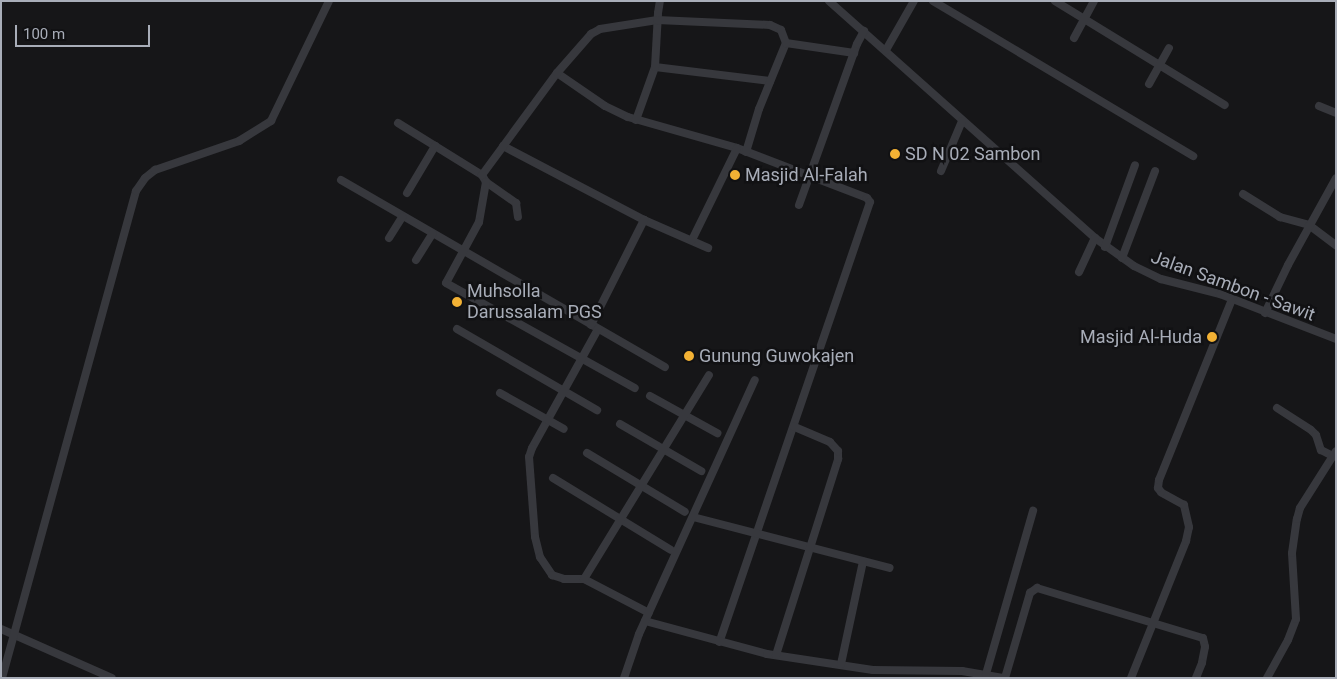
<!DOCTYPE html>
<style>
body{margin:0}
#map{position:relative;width:1337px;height:679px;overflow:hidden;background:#161618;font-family:Roboto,sans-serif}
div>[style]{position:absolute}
.minor>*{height:8px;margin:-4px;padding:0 4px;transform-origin:4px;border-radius:4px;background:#37383d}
.dots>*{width:14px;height:14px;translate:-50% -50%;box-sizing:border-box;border:2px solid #111113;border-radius:50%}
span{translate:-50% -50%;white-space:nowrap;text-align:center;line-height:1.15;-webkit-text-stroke:5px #111113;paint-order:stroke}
.poi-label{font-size:18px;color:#a8adb8}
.left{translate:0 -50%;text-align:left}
.right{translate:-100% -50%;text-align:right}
.street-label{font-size:18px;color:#a8adb8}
.frame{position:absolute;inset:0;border:2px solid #a8adb8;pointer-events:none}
.scale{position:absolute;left:15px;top:25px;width:135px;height:22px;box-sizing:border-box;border:2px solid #a8adb8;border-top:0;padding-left:6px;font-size:15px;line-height:18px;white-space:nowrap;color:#a8adb8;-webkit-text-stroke:4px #111113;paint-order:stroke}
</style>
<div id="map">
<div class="minor">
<i style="left:829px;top:1px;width:356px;rotate:41.7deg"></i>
<i style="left:1095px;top:238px;width:48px;rotate:35.7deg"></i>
<i style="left:1134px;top:266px;width:30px;rotate:26deg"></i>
<i style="left:1161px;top:279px;width:61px;rotate:14.3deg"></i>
<i style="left:1220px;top:294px;width:124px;rotate:21.2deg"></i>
<i style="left:933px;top:1px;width:303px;rotate:30.8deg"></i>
<i style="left:1055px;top:1px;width:199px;rotate:31.5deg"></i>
<i style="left:1074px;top:38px;width:42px;rotate:-61.6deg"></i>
<i style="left:886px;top:50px;width:56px;rotate:-60.3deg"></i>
<i style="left:655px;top:67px;width:116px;rotate:6.9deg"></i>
<i style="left:557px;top:73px;width:58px;rotate:34.5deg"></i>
<i style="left:605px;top:106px;width:25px;rotate:26deg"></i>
<i style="left:628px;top:117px;width:113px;rotate:15.9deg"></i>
<i style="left:737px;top:148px;width:139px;rotate:21deg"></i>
<i style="left:867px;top:198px;width:5px;rotate:53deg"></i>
<i style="left:870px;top:202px;width:465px;rotate:108.9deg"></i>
<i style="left:1149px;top:84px;width:41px;rotate:-60.9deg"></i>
<i style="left:1319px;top:106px;width:18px;rotate:22deg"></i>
<i style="left:636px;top:120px;width:56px;rotate:-70.3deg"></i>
<i style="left:655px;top:67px;width:54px;rotate:-86.8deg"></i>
<i style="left:658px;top:13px;width:12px;rotate:-81deg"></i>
<i style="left:398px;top:123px;width:99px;rotate:31.8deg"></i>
<i style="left:482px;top:175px;width:8px;rotate:60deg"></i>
<i style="left:486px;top:182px;width:37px;rotate:35deg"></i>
<i style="left:516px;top:203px;width:14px;rotate:82deg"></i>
<i style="left:503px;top:146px;width:159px;rotate:27.7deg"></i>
<i style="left:644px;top:220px;width:70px;rotate:23.6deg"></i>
<i style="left:746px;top:152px;width:45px;rotate:-73.2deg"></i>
<i style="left:759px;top:109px;width:71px;rotate:-67.8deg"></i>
<i style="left:786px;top:43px;width:69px;rotate:8.4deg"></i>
<i style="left:941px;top:171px;width:54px;rotate:-67.2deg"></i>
<i style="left:482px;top:175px;width:127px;rotate:-53.7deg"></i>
<i style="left:557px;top:73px;width:52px;rotate:-48.9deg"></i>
<i style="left:591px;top:34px;width:10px;rotate:-29deg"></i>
<i style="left:600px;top:29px;width:58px;rotate:-9deg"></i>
<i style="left:657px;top:20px;width:113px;rotate:2.5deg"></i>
<i style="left:770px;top:25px;width:12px;rotate:24deg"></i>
<i style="left:781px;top:30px;width:14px;rotate:69deg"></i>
<i style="left:341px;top:180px;width:374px;rotate:30deg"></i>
<i style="left:486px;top:182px;width:41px;rotate:99.9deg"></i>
<i style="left:479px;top:222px;width:69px;rotate:118.4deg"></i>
<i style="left:446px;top:283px;width:216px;rotate:29.1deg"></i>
<i style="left:407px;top:193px;width:55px;rotate:-59.2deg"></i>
<i style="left:1243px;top:194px;width:44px;rotate:31.9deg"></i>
<i style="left:1280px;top:217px;width:30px;rotate:15deg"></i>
<i style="left:1309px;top:225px;width:34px;rotate:37deg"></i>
<i style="left:799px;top:205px;width:171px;rotate:-70.2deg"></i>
<i style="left:857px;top:44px;width:15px;rotate:-62deg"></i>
<i style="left:389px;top:238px;width:25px;rotate:-58deg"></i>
<i style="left:692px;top:240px;width:102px;rotate:-63.9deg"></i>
<i style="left:1105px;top:247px;width:87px;rotate:-69.9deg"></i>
<i style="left:1122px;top:258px;width:93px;rotate:-69.2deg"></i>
<i style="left:416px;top:260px;width:31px;rotate:-58deg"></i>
<i style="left:1079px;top:272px;width:38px;rotate:-65deg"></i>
<i style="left:1265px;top:313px;width:53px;rotate:-64.4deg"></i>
<i style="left:1288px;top:265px;width:99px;rotate:-61.1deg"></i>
<i style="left:591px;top:325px;width:118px;rotate:-63.2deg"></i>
<i style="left:457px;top:329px;width:162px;rotate:30.1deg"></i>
<i style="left:598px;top:329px;width:136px;rotate:119deg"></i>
<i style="left:532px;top:448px;width:9px;rotate:108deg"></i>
<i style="left:529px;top:457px;width:80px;rotate:85.7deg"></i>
<i style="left:535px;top:537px;width:21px;rotate:76deg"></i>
<i style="left:540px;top:557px;width:22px;rotate:56deg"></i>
<i style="left:552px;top:575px;width:13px;rotate:18deg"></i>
<i style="left:564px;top:579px;width:20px"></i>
<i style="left:584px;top:579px;width:73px;rotate:27.6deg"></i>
<i style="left:500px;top:393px;width:73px;rotate:29.4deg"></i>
<i style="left:650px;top:396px;width:77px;rotate:28.9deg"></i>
<i style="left:1277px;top:408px;width:40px;rotate:32.9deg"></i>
<i style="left:1311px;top:430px;width:7px;rotate:45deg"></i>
<i style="left:1316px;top:435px;width:16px;rotate:72deg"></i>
<i style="left:1321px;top:450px;width:13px;rotate:27deg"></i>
<i style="left:620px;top:424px;width:94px;rotate:30.1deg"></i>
<i style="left:587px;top:453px;width:114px;rotate:31deg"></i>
<i style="left:553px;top:478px;width:138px;rotate:31.4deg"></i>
<i style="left:693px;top:517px;width:203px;rotate:14.5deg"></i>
<i style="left:584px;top:579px;width:239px;rotate:-58.5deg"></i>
<i style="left:645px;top:621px;width:126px;rotate:15.1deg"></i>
<i style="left:767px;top:654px;width:107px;rotate:8.6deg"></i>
<i style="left:873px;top:670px;width:89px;rotate:0.6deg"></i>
<i style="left:962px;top:671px;width:43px;rotate:9.5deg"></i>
<i style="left:1px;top:629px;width:121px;rotate:23.8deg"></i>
<i style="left:776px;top:655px;width:206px;rotate:-72.4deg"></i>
<i style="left:838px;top:459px;width:8px;rotate:-90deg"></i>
<i style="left:838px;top:451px;width:12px;rotate:-132deg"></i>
<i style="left:830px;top:442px;width:39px;rotate:-157deg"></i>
<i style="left:841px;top:664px;width:105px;rotate:-77.9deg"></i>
<i style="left:986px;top:674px;width:170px;rotate:-73.9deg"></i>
<i style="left:2px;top:678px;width:505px;rotate:-74.62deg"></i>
<i style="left:136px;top:191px;width:16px;rotate:-55deg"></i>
<i style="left:145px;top:178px;width:13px;rotate:-39deg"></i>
<i style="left:155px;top:170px;width:89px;rotate:-19deg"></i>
<i style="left:239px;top:141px;width:38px;rotate:-32deg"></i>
<i style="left:271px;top:121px;width:133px;rotate:-64.2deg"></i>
<i style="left:624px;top:678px;width:46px;rotate:-71.2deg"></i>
<i style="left:639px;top:634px;width:279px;rotate:-65.5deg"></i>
<i style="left:1005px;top:678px;width:89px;rotate:-73.6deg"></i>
<i style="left:1030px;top:593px;width:9px;rotate:-36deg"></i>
<i style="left:1037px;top:588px;width:173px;rotate:16.8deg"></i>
<i style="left:1203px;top:638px;width:9px;rotate:77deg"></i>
<i style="left:1205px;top:647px;width:16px;rotate:101deg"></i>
<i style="left:1202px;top:663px;width:16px;rotate:112deg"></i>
<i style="left:1131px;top:678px;width:148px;rotate:-68.1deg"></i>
<i style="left:1186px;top:541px;width:14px;rotate:-78deg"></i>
<i style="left:1189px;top:527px;width:23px;rotate:-103deg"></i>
<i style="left:1184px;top:505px;width:26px;rotate:-151deg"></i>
<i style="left:1161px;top:492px;width:5px;rotate:-127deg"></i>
<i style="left:1158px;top:488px;width:8px;rotate:-83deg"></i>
<i style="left:1159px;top:480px;width:195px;rotate:-68deg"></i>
<i style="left:1267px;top:678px;width:43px;rotate:-61.1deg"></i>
<i style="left:1288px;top:640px;width:22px;rotate:-69deg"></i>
<i style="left:1296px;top:619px;width:66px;rotate:-93.5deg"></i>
<i style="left:1292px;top:553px;width:34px;rotate:-82deg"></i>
<i style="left:1297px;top:519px;width:11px;rotate:-75deg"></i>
<i style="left:1300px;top:508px;width:67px;rotate:-57.7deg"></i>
</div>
<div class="dots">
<i style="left:895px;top:154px;background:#f2b134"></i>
<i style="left:735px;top:175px;background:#f2b134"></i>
<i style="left:457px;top:302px;background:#f2b134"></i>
<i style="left:1212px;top:337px;background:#f2b134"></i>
<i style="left:689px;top:356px;background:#f2b134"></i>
</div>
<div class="poi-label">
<span class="left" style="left:905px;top:154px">SD N 02 Sambon</span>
<span class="left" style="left:745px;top:175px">Masjid Al-Falah</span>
<span class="left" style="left:467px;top:302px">Muhsolla<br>Darussalam PGS</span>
<span class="right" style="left:1202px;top:337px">Masjid Al-Huda</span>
<span class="left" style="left:699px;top:356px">Gunung Guwokajen</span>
</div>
<div class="street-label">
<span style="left:1233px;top:286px;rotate:20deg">Jalan Sambon - Sawit</span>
</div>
<div class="frame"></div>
<div class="scale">100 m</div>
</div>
